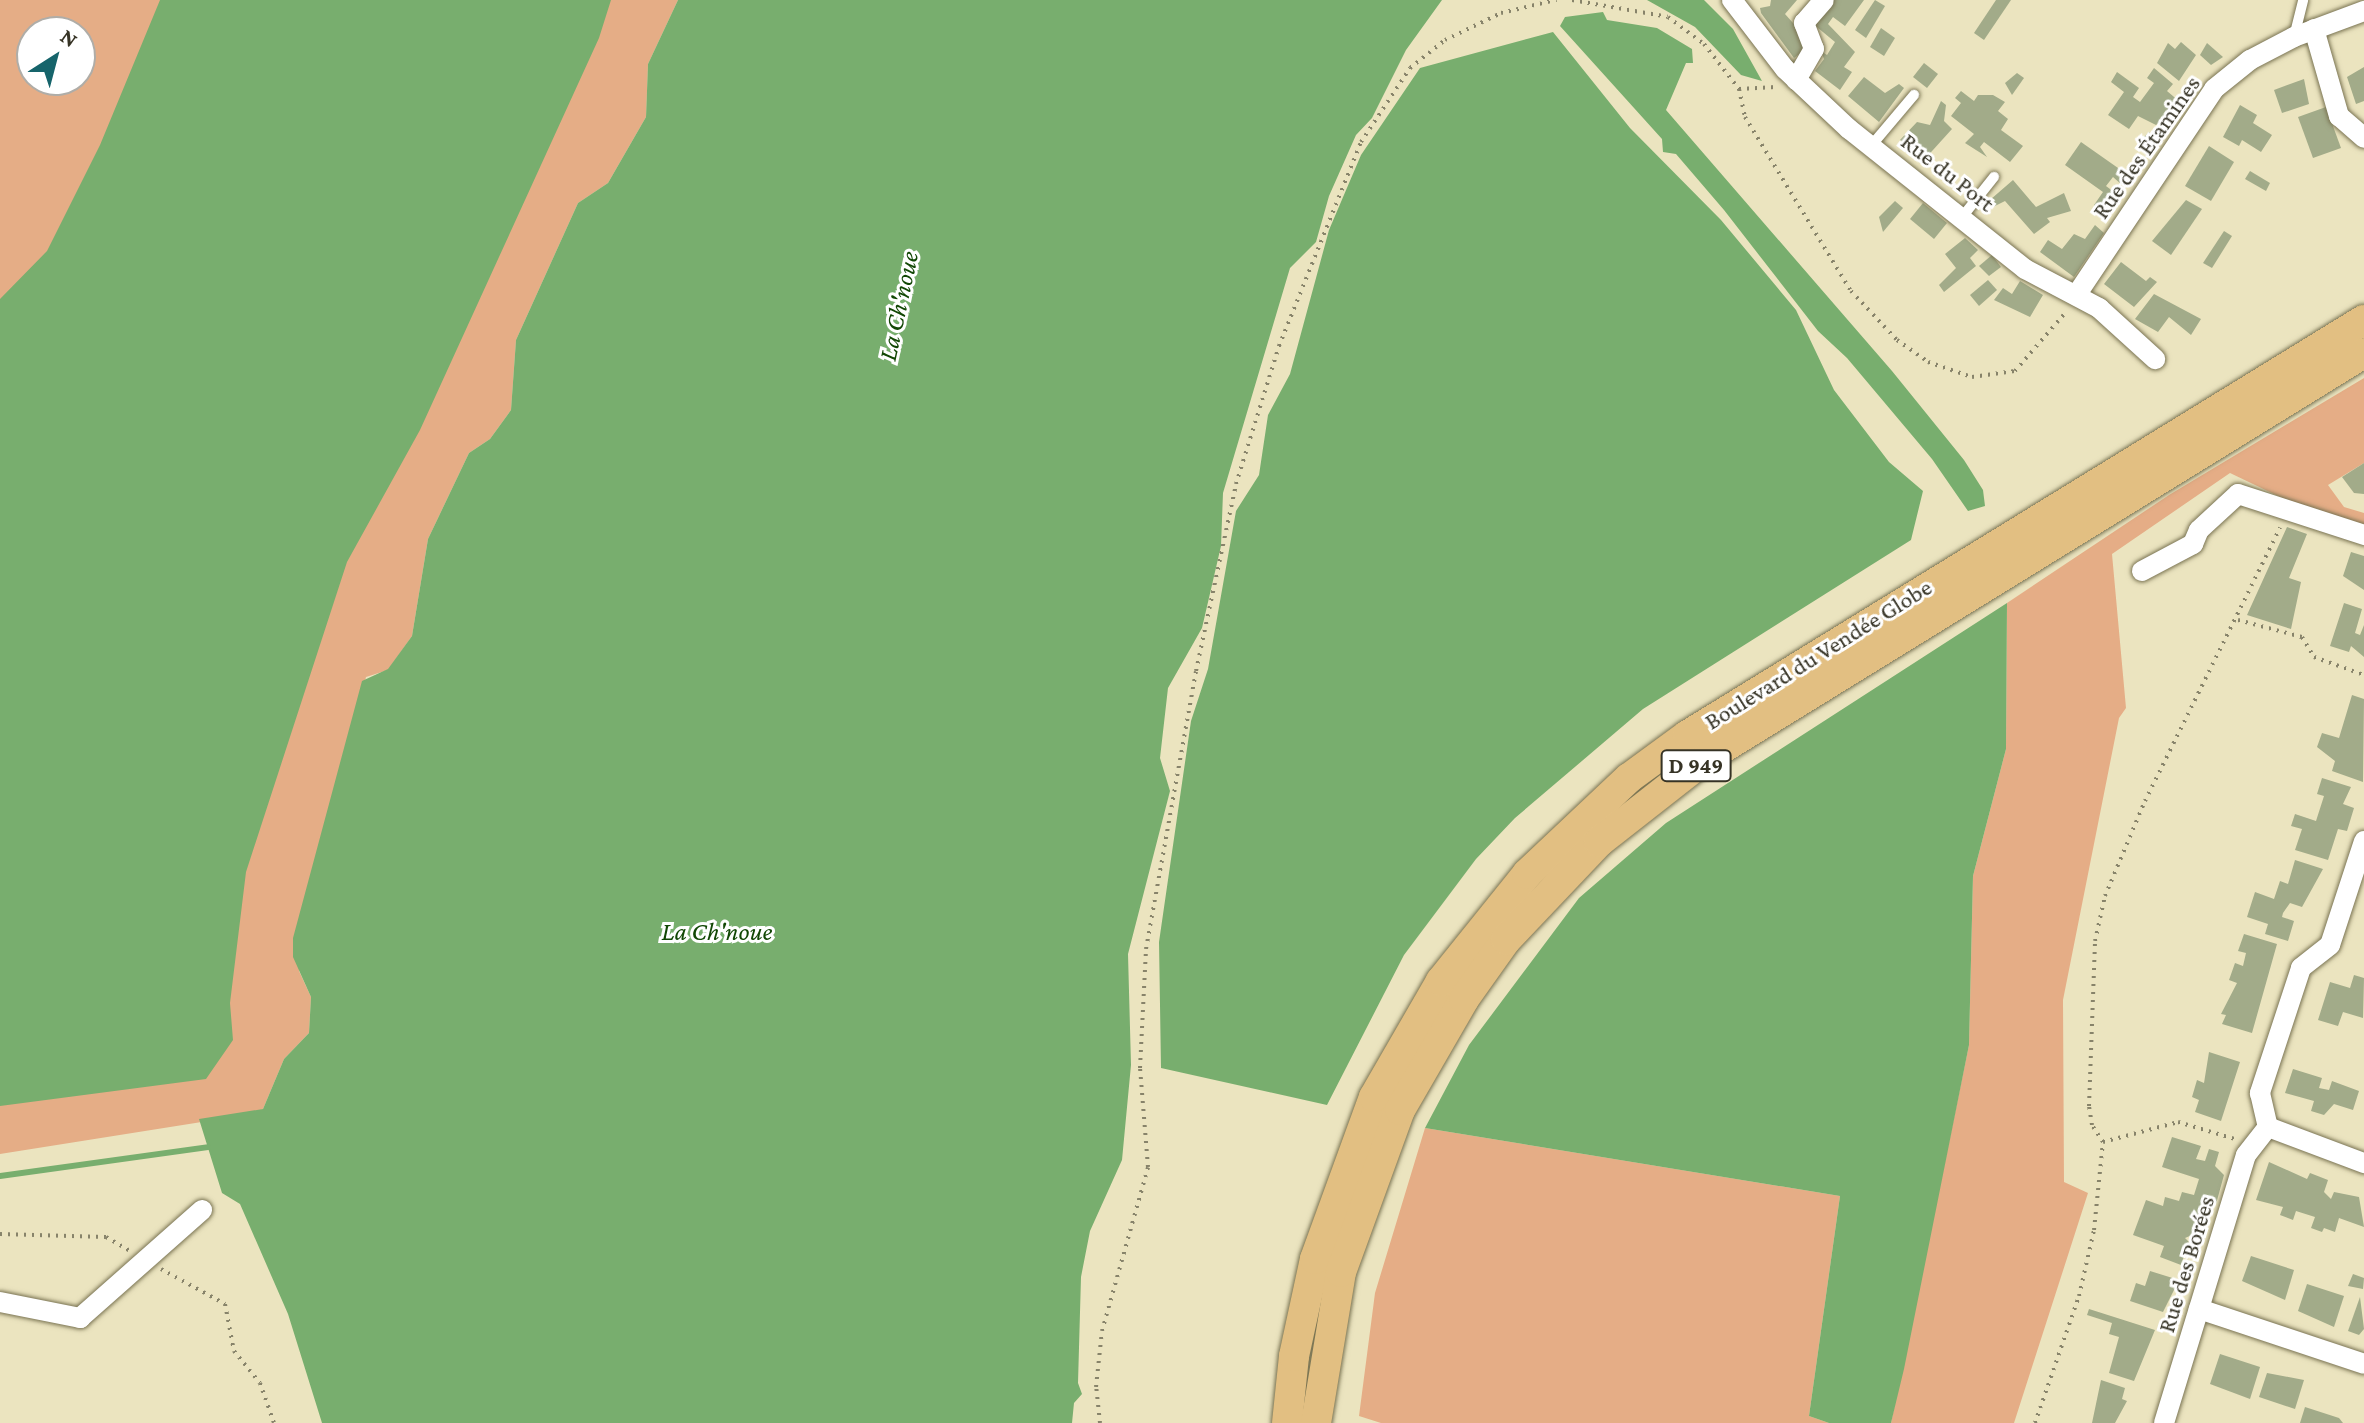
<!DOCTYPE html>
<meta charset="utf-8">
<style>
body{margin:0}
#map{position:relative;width:2364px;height:1423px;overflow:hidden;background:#ebe4bf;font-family:"Crimson Pro",serif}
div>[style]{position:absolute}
.green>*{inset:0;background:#e5ad86}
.water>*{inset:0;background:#78ae6e}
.stream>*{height:6px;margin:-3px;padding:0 3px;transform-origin:3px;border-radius:3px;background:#78ae6e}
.building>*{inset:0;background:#a2ab89}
.path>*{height:4px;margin-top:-2px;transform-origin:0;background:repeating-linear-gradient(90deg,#87836a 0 2px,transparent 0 8px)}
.roads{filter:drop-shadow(0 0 2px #797352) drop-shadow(0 0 2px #797352)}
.service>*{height:10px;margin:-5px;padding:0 5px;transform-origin:5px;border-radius:5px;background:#fff}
.minor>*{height:20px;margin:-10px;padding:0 10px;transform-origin:10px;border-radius:10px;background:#fff}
.primary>*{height:30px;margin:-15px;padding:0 15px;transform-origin:15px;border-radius:15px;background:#e2bf82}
span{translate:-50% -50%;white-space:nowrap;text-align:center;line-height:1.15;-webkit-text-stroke:6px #fff;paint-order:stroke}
.shield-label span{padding:2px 6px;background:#fff;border:2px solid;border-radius:6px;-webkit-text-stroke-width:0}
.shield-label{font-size:22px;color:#363325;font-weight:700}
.street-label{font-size:24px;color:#363325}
.water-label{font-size:26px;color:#114704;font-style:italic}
.north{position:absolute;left:16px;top:16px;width:80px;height:80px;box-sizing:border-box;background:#fff;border:2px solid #afada8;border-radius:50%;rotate:36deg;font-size:22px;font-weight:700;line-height:32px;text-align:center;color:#363325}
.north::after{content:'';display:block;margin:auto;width:28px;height:36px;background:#16646b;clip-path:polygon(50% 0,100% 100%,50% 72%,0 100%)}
</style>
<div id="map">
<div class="green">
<i style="clip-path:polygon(evenodd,0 0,678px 0,648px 64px,646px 117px,608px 183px,578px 203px,516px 340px,511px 410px,490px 439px,469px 453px,428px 539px,412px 636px,388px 670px,366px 677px,299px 971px,311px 997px,309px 1033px,284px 1059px,263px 1109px,252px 1114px,0 1154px,0 0,32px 32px,80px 32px,80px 80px,32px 80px,32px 32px)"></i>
<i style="clip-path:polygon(2364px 378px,2364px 463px,2328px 485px,2344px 507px,2364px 513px,2364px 527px,2316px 514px,2230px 473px,2112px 554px,2126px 708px,2119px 718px,2063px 1000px,2064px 1182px,2088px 1193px,2014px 1423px,1891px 1423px,1969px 1045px,1973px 876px,2006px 749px,2007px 603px,2169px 495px)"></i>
<i style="clip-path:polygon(1425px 1128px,1840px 1196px,1809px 1416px,1829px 1423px,1381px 1423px,1359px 1416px,1375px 1293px)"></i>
</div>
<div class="water">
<i style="clip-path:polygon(160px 0,611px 0,599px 38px,420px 430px,347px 562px,246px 872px,230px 1003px,233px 1040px,206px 1079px,0 1106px,0 299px,47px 251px,100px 145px)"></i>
<i style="clip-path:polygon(678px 0,1442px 0,1406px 50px,1372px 118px,1356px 135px,1329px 196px,1316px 242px,1290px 268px,1223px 493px,1221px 546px,1202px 628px,1168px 688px,1160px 758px,1170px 791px,1128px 954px,1131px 1065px,1122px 1160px,1090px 1231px,1081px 1277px,1078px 1383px,1082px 1394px,1074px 1403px,1072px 1423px,322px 1423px,288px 1314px,240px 1204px,222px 1193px,199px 1119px,263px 1109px,284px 1059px,309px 1033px,311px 997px,293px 957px,293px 938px,362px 681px,388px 669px,412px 636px,428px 539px,469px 453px,490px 439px,511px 410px,516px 340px,578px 203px,608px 183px,646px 117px,648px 64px)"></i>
<i style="clip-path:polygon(1647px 0,1704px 0,1733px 29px,1762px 81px,1741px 75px,1695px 27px)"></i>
<i style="clip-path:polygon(1603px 12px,1607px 20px,1657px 28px,1692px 49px,1693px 63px,1686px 63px,1666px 110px,1892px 371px,1964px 460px,1983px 490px,1985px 506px,1968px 511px,1932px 459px,1847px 358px,1818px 331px,1724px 210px,1676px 154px,1663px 152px,1662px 139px,1560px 26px,1565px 17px)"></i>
<i style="clip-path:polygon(1553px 32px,1630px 128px,1721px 220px,1796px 310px,1834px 390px,1889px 462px,1923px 491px,1911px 540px,1643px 709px,1515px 818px,1476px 859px,1404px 955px,1327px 1105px,1161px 1068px,1159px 942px,1191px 721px,1208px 669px,1236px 511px,1259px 475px,1268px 415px,1290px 374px,1329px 230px,1361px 155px,1420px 68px)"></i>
<i style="clip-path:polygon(2007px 603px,2006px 749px,1973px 876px,1969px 1045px,1904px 1369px,1891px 1423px,1829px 1423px,1809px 1416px,1840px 1196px,1425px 1128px,1469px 1045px,1579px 898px,1666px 823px)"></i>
</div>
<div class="stream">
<i style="left:0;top:1176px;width:210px;rotate:-7.9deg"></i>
</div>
<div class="building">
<i style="clip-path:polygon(1771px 0,1797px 0,1785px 14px,1801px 32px,1806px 49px,1794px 58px,1761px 13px,1760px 8px,1770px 6px)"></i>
<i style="clip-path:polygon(1830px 0,1864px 0,1845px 26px,1833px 17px,1828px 24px,1855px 52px,1844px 67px,1852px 72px,1840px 90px,1815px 71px,1824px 59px,1821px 51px,1827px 55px,1835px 42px,1812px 23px)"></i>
<i style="clip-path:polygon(1875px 0,1885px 6px,1866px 38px,1855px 30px)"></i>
<i style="clip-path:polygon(1996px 0,2011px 0,1984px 40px,1974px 33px)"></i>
<i style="clip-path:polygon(1881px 28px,1895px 38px,1884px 56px,1870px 47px)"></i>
<i style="clip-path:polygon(2181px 42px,2196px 55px,2179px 81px,2157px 63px,2168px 43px,2175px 49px)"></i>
<i style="clip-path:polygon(2207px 43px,2223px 57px,2211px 65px,2200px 55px)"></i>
<i style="clip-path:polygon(1924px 63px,1938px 74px,1927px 88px,1913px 77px)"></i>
<i style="clip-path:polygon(2364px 67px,2364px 101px,2356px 104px,2347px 77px)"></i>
<i style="clip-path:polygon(2154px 68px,2173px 84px,2167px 91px,2180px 102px,2156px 125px,2138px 116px,2129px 129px,2108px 115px,2124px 92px,2111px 82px,2117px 72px,2139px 88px,2133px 97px,2140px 102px,2154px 83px,2147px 78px)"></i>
<i style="clip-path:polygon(2017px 73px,2024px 78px,2012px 95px,2005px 83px)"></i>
<i style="clip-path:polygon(1864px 77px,1885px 93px,1899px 84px,1904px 88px,1879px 122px,1848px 96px)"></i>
<i style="clip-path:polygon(2304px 79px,2309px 104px,2282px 113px,2274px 90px)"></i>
<i style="clip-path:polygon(1961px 91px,1974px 101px,1978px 95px,1993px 95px,2005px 102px,1998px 111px,2008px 119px,2001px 130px,2023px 146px,2010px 162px,1984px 142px,1980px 147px,1987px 157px,1965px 143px,1974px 134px,1951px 116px,1961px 103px,1955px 98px)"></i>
<i style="clip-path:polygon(1941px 101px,1946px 105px,1944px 121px,1952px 129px,1923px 161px,1900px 140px,1917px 122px,1930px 125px)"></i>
<i style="clip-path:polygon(2240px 105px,2257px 115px,2253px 123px,2272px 135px,2261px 152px,2242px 140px,2239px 146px,2223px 137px)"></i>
<i style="clip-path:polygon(2326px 107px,2341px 148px,2313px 158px,2298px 117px)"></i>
<i style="clip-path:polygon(2149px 132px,2159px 142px,2153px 152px,2141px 140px)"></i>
<i style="clip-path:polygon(2081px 142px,2128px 175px,2122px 185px,2113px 177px,2106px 186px,2122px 198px,2106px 221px,2094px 205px,2103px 192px,2065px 165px)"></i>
<i style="clip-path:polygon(2209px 146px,2234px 162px,2211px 201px,2185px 186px)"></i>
<i style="clip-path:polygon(2250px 171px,2270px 183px,2266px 191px,2245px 179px)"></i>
<i style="clip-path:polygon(2013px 180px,2036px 207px,2064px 193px,2071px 211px,2047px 218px,2050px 222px,2034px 234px,2005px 201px,1987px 210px,1983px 206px)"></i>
<i style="clip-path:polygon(2186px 200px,2202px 209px,2171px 255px,2152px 241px)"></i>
<i style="clip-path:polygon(1895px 201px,1903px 208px,1883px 232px,1879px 217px)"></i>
<i style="clip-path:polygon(1923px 203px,1947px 223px,1934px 239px,1910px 219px)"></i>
<i style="clip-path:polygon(2095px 225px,2104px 233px,2074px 277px,2040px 252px,2048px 240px,2062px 249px,2074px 234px,2085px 239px)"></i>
<i style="clip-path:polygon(2224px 231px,2232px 236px,2212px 268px,2203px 263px)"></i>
<i style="clip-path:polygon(1965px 238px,1978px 250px,1970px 258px,1976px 266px,1944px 292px,1939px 285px,1956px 268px,1945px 254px)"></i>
<i style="clip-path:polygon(1992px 255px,2001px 267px,1989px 276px,1979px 266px)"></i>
<i style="clip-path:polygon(2121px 262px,2146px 281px,2150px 277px,2157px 282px,2134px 307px,2104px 284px)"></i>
<i style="clip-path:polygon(1988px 280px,1997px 290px,1979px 306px,1970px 295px)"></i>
<i style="clip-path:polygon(2020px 281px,2043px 295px,2030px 317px,1994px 300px,2003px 288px,2012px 294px)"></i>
<i style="clip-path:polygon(2154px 294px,2201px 319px,2191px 335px,2169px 317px,2158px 332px,2135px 319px)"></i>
<i style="clip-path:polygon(2364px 463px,2364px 494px,2354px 493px,2342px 477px)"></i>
<i style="clip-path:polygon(2287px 527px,2307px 534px,2289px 578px,2301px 582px,2291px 629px,2247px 615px)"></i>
<i style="clip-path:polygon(2351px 552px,2364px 556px,2364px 590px,2343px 576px)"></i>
<i style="clip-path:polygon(2344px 603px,2362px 609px,2355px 633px,2360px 635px,2364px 625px,2364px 657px,2351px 646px,2349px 652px,2330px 646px)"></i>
<i style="clip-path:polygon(2352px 695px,2364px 699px,2363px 782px,2332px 771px,2335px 761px,2317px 747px,2322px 733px,2339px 738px)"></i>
<i style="clip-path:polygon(2322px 778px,2351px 787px,2343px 804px,2354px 808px,2347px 831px,2338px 829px,2328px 860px,2295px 850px,2302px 829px,2291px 826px,2295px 814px,2316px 821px,2324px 796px,2317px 794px)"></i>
<i style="clip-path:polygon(2295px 860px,2323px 869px,2302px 907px,2290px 903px,2283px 913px,2282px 917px,2294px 921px,2288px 941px,2265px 934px,2268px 924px,2247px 917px,2255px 892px,2274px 899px,2280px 881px,2288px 884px)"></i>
<i style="clip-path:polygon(2244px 934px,2277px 944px,2252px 1033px,2222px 1024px,2226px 1015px,2221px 1014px,2237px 983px,2229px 980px,2235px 963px,2243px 966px,2246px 953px,2238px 951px)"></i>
<i style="clip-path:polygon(2354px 975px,2364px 978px,2363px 1018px,2343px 1012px,2338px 1026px,2318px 1020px,2330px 982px,2350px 988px)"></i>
<i style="clip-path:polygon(2209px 1052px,2240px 1062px,2221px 1121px,2195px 1112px,2199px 1100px,2192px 1097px,2197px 1080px,2204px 1083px)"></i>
<i style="clip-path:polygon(2293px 1069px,2322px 1078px,2319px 1088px,2329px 1090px,2332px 1081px,2359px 1091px,2353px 1110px,2334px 1104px,2324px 1115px,2311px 1111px,2314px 1101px,2285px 1093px)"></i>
<i style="clip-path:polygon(2172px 1137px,2201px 1146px,2196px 1159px,2205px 1161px,2209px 1149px,2219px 1152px,2215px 1166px,2224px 1175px,2216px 1204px,2204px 1199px,2192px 1235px,2185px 1238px,2189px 1242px,2181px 1265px,2160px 1257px,2164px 1246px,2133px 1235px,2146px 1200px,2163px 1206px,2165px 1197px,2179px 1201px,2182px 1192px,2194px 1195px,2199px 1179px,2162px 1167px)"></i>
<i style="clip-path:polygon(2269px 1162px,2307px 1179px,2310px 1173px,2328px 1180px,2324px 1192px,2331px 1199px,2334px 1192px,2359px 1197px,2364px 1227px,2339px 1218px,2335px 1232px,2324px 1228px,2322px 1232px,2311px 1228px,2315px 1217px,2296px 1211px,2293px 1220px,2280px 1215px,2283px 1207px,2256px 1200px)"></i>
<i style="clip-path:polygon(2251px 1256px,2294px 1270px,2285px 1300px,2242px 1281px)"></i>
<i style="clip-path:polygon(2150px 1271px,2179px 1280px,2163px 1312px,2130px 1301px,2136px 1283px,2145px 1286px)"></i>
<i style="clip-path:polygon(2353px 1274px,2364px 1278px,2363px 1289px,2348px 1286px)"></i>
<i style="clip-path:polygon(2307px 1284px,2344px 1296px,2334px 1327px,2298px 1311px)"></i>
<i style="clip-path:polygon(2360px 1297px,2364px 1329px,2359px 1335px,2348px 1331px)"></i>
<i style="clip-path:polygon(2089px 1309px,2155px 1330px,2134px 1381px,2109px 1373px,2119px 1337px,2109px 1334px,2112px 1323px,2087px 1315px)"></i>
<i style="clip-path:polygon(2220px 1354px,2260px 1367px,2250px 1399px,2210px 1384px)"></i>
<i style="clip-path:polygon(2267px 1373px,2304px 1380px,2295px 1409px,2259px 1397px)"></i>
<i style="clip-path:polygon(2101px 1380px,2125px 1388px,2122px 1399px,2127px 1401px,2115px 1423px,2092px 1423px)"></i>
<i style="clip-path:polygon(2305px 1407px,2339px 1418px,2343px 1423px,2300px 1423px)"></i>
</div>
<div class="path">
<i style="left:1572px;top:0;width:97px;rotate:10deg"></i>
<i style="left:1668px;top:17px;width:45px;rotate:36.9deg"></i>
<i style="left:1704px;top:44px;width:57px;rotate:52.1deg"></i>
<i style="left:1739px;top:89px;width:29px;rotate:78deg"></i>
<i style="left:1745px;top:117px;width:204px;rotate:58.7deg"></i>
<i style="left:1851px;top:291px;width:67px;rotate:46.8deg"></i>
<i style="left:1897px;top:340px;width:38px;rotate:35deg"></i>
<i style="left:1928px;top:362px;width:46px;rotate:18.8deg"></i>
<i style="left:1972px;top:377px;width:43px;rotate:-7.9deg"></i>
<i style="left:2015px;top:371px;width:78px;rotate:-49.2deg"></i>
<i style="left:1739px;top:89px;width:37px;rotate:-3deg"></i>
<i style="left:2238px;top:620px;width:66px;rotate:14.9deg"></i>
<i style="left:2302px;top:637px;width:23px;rotate:59deg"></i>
<i style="left:2314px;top:657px;width:53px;rotate:19.8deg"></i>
<i style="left:2103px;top:1142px;width:78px;rotate:-14.9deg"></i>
<i style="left:2178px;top:1122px;width:59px;rotate:16.6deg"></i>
<i style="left:0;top:1234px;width:106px;rotate:1.6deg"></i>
<i style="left:106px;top:1237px;width:28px;rotate:30deg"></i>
<i style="left:161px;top:1269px;width:73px;rotate:28.7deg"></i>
<i style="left:225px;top:1304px;width:48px;rotate:79.2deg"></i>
<i style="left:234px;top:1351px;width:41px;rotate:50.9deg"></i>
<i style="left:260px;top:1383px;width:42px;rotate:70.7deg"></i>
<i style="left:1100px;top:1423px;width:36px;rotate:-96deg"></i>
<i style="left:1096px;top:1387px;width:56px;rotate:-83.9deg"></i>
<i style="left:1102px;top:1331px;width:170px;rotate:-74.3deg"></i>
<i style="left:1148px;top:1167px;width:99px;rotate:-94.6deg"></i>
<i style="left:1140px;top:1068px;width:119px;rotate:-87.1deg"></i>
<i style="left:1146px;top:949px;width:282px;rotate:-79.8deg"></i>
<i style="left:1196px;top:671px;width:191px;rotate:-77.9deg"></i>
<i style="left:1236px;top:484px;width:145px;rotate:-72.7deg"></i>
<i style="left:1279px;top:346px;width:220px;rotate:-68.1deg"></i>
<i style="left:1361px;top:142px;width:89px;rotate:-56.5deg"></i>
<i style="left:1410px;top:68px;width:45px;rotate:-38.7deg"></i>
<i style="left:1445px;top:40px;width:62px;rotate:-25.7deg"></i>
<i style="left:1501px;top:13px;width:57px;rotate:-13.3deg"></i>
<i style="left:2035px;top:1423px;width:134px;rotate:-70.9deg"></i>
<i style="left:2079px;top:1296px;width:68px;rotate:-77.2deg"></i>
<i style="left:2094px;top:1230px;width:88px;rotate:-84.2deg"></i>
<i style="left:2103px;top:1142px;width:20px;rotate:-123deg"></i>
<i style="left:2092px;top:1125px;width:19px;rotate:-99deg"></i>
<i style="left:2089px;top:1106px;width:165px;rotate:-87.9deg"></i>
<i style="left:2095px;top:941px;width:46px;rotate:-77.5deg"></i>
<i style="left:2105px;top:896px;width:103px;rotate:-67.2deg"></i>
<i style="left:2145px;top:801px;width:305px;rotate:-63.7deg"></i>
</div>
<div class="roads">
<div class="service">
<i style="left:2294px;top:37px;width:38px;rotate:-76deg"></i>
<i style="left:1871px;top:146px;width:67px;rotate:-49.9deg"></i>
<i style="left:1963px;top:216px;width:50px;rotate:-51.5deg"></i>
</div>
<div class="minor">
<i style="left:1732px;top:0;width:87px;rotate:52.5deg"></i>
<i style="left:1785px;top:69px;width:88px;rotate:43.2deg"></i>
<i style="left:1849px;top:129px;width:225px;rotate:38.5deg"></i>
<i style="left:2025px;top:269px;width:84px;rotate:27.8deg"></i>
<i style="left:2099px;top:308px;width:76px;rotate:42.3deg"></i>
<i style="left:2314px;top:29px;width:91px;rotate:74deg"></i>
<i style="left:2339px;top:116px;width:33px;rotate:41deg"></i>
<i style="left:1796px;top:80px;width:36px;rotate:-60deg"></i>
<i style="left:1814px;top:49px;width:28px;rotate:-111deg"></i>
<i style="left:1804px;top:23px;width:30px;rotate:-49deg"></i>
<i style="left:2077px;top:294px;width:247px;rotate:-56.2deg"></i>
<i style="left:2214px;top:89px;width:46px;rotate:-38.9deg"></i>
<i style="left:2250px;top:60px;width:50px;rotate:-27.6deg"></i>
<i style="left:2294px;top:37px;width:75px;rotate:-20.4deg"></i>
<i style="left:2142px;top:571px;width:58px;rotate:-27.9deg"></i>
<i style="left:2193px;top:544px;width:15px;rotate:-67deg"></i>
<i style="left:2199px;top:530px;width:53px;rotate:-42.7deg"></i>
<i style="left:2238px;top:494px;width:133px;rotate:18deg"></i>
<i style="left:2364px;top:841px;width:109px;rotate:108.1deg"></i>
<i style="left:2330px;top:945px;width:37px;rotate:142deg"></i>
<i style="left:2301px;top:968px;width:132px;rotate:108.2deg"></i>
<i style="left:2260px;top:1093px;width:35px;rotate:77deg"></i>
<i style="left:2268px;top:1127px;width:103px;rotate:20.6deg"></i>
<i style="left:0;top:1302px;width:82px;rotate:11.3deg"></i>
<i style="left:80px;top:1318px;width:163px;rotate:-41.5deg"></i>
<i style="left:2199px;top:1309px;width:174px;rotate:18.4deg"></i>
<i style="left:2164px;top:1423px;width:280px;rotate:-73deg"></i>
<i style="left:2246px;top:1155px;width:36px;rotate:-52deg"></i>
</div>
<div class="primary">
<i style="left:1287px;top:1423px;width:67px;rotate:-84deg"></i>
<i style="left:1294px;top:1356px;width:99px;rotate:-77.8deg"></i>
<i style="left:1315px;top:1259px;width:172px;rotate:-70deg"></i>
<i style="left:1374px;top:1097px;width:134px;rotate:-60deg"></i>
<i style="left:1441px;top:981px;width:137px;rotate:-51.2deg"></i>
<i style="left:1527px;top:874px;width:140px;rotate:-43.3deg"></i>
<i style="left:1629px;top:778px;width:73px;rotate:-36.1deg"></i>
<i style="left:1688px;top:735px;width:793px;rotate:-31.55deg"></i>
<i style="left:1316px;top:1423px;width:153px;rotate:-80.6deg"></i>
<i style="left:1341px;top:1272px;width:172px;rotate:-70deg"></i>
<i style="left:1400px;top:1110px;width:128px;rotate:-60deg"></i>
<i style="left:1464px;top:999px;width:72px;rotate:-54.6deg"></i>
<i style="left:1506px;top:940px;width:135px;rotate:-46.5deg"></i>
<i style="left:1599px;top:842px;width:135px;rotate:-38.1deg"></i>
<i style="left:1705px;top:759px;width:774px;rotate:-31.64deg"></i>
</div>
</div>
<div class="shield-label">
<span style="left:1696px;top:766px">D 949</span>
</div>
<div class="street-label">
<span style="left:2146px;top:147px;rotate:-55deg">Rue des Étamines</span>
<span style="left:1948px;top:172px;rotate:38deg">Rue du Port</span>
<span style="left:1818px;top:654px;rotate:-32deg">Boulevard du Vendée Globe</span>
<span style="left:2186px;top:1264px;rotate:-73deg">Rue des Borées</span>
</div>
<div class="water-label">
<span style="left:899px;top:306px;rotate:-78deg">La Ch'noue</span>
<span style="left:717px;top:932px">La Ch'noue</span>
</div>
<div class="north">N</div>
</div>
